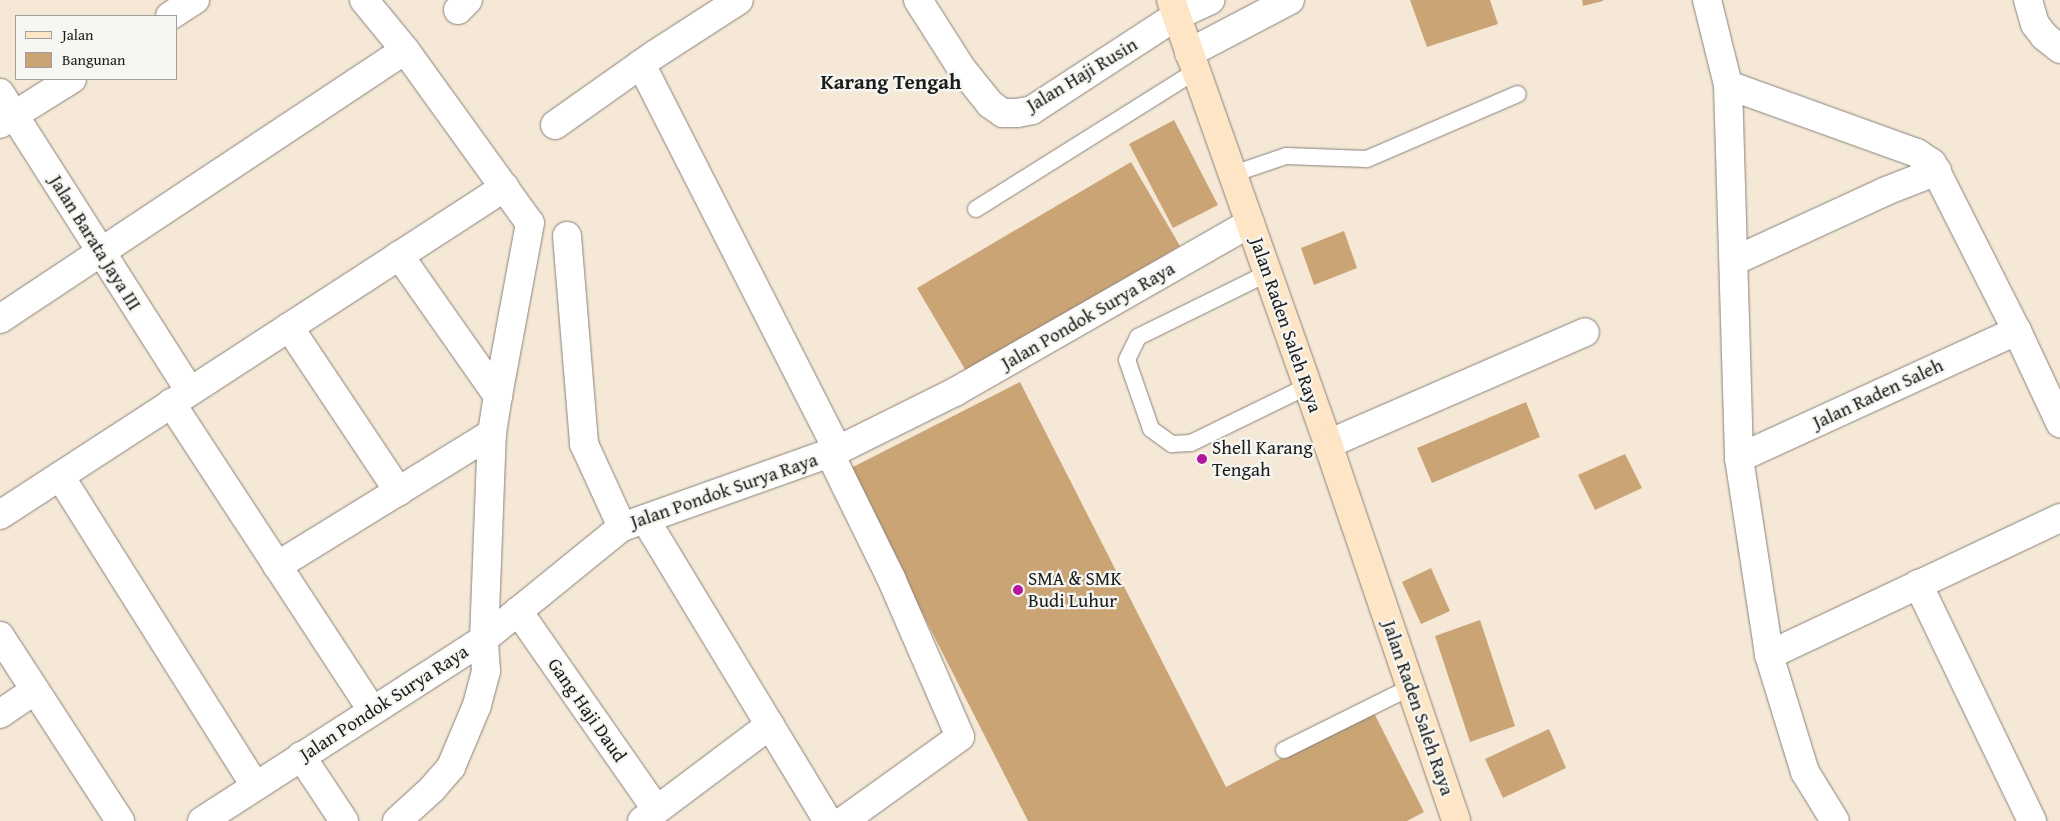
<!DOCTYPE html>
<style>
body{margin:0}
#map{position:relative;width:2060px;height:821px;overflow:hidden;background:#f5e8d7;font-family:"Gentium Book Plus",serif}
div>[style]{position:absolute}
.building>*{inset:0;background:#cba476}
.roads{filter:drop-shadow(0 0 1px #88827a) drop-shadow(0 0 1px #88827a)}
.service>*{height:16px;margin:-8px;padding:0 8px;transform-origin:8px;border-radius:8px;background:#fff}
.minor>*{height:28px;margin:-14px;padding:0 14px;transform-origin:14px;border-radius:14px;background:#fff}
.tertiary>*{height:28px;margin:-14px;padding:0 14px;transform-origin:14px;border-radius:14px;background:#fff}
.secondary>*{height:28px;margin:-14px;padding:0 14px;transform-origin:14px;border-radius:14px;background:#fee5c5}
.dots>*{width:14px;height:14px;translate:-50% -50%;box-sizing:border-box;border:2px solid #f6f6f2;border-radius:50%}
span{translate:-50% -50%;white-space:nowrap;text-align:center;line-height:1.15;-webkit-text-stroke:4.5px #f6f6f2;paint-order:stroke}
.street-label{font-size:19px;color:#1c1c1c}
.poi-label{font-size:19px;color:#1c1c1c}
.left{translate:0 -50%;text-align:left}
.quarter-label{font-size:21px;color:#1c1c1c;font-weight:700}
.legend{position:absolute;left:15px;top:15px;width:162px;height:65px;box-sizing:border-box;background:#f6f6f2;border:1px solid #9f9f9c;margin:0;padding:6px 9px;list-style:none;font-size:15px;color:#1c1c1c}
.legend li{display:flex;align-items:center;gap:10px;height:25px}
.legend b{width:25px;border:1px solid #9f9f9c}
</style>
<div id="map">
<div class="building">
<i style="clip-path:polygon(1410px 0,1490px 0,1498px 24px,1427px 47px)"></i>
<i style="clip-path:polygon(1582px 0,1603px 0,1603px 1px,1583px 6px)"></i>
<i style="clip-path:polygon(1174px 120px,1218px 205px,1173px 228px,1129px 144px)"></i>
<i style="clip-path:polygon(1131px 162px,1180px 246px,966px 371px,917px 288px)"></i>
<i style="clip-path:polygon(1344px 231px,1357px 268px,1314px 285px,1301px 248px)"></i>
<i style="clip-path:polygon(1020px 382px,1226px 787px,1373px 711px,1424px 812px,1407px 821px,1028px 821px,849px 469px)"></i>
<i style="clip-path:polygon(1526px 402px,1540px 437px,1432px 483px,1417px 448px)"></i>
<i style="clip-path:polygon(1625px 454px,1642px 488px,1595px 510px,1578px 475px)"></i>
<i style="clip-path:polygon(1431px 568px,1450px 611px,1421px 624px,1402px 582px)"></i>
<i style="clip-path:polygon(1480px 620px,1515px 726px,1470px 742px,1435px 636px)"></i>
<i style="clip-path:polygon(1549px 729px,1566px 768px,1503px 798px,1485px 759px)"></i>
</div>
<div class="roads">
<div class="service">
<i style="left:1233px;top:174px;width:56px;rotate:-18.8deg"></i>
<i style="left:1286px;top:156px;width:81px;rotate:2.1deg"></i>
<i style="left:1367px;top:159px;width:164px;rotate:-23.3deg"></i>
<i style="left:976px;top:209px;width:260px;rotate:-32.1deg"></i>
<i style="left:1268px;top:273px;width:145px;rotate:153.8deg"></i>
<i style="left:1138px;top:337px;width:25px;rotate:116deg"></i>
<i style="left:1127px;top:360px;width:73px;rotate:70.8deg"></i>
<i style="left:1151px;top:429px;width:26px;rotate:36deg"></i>
<i style="left:1172px;top:444px;width:19px;rotate:-3deg"></i>
<i style="left:1191px;top:443px;width:130px;rotate:-26deg"></i>
<i style="left:1284px;top:750px;width:142px;rotate:-26.4deg"></i>
</div>
<div class="minor">
<i style="left:364px;top:0;width:65px;rotate:50.6deg"></i>
<i style="left:405px;top:50px;width:213px;rotate:54.2deg"></i>
<i style="left:530px;top:223px;width:176px;rotate:100.5deg"></i>
<i style="left:918px;top:0;width:82px;rotate:57.5deg"></i>
<i style="left:962px;top:69px;width:45px;rotate:51.3deg"></i>
<i style="left:990px;top:104px;width:16px;rotate:35deg"></i>
<i style="left:1003px;top:113px;width:14px"></i>
<i style="left:1017px;top:113px;width:15px;rotate:-11deg"></i>
<i style="left:1032px;top:110px;width:172px;rotate:-33.1deg"></i>
<i style="left:1707px;top:0;width:88px;rotate:76.1deg"></i>
<i style="left:1728px;top:85px;width:373px;rotate:88.3deg"></i>
<i style="left:1739px;top:458px;width:199px;rotate:81.3deg"></i>
<i style="left:1769px;top:655px;width:122px;rotate:72.9deg"></i>
<i style="left:1805px;top:772px;width:57px;rotate:58.5deg"></i>
<i style="left:458px;top:10px;width:14px;rotate:-45deg"></i>
<i style="left:170px;top:16px;width:30px;rotate:-33deg"></i>
<i style="left:641px;top:64px;width:433px;rotate:63deg"></i>
<i style="left:1728px;top:85px;width:201px;rotate:19.8deg"></i>
<i style="left:1917px;top:153px;width:18px;rotate:34deg"></i>
<i style="left:1932px;top:163px;width:188px;rotate:63.2deg"></i>
<i style="left:2017px;top:331px;width:102px;rotate:64.9deg"></i>
<i style="left:0;top:93px;width:353px;rotate:57.5deg"></i>
<i style="left:0;top:124px;width:85px;rotate:-32deg"></i>
<i style="left:555px;top:125px;width:121px;rotate:-35.3deg"></i>
<i style="left:654px;top:55px;width:101px;rotate:-32.9deg"></i>
<i style="left:567px;top:236px;width:209px;rotate:85.3deg"></i>
<i style="left:584px;top:444px;width:91px;rotate:65.4deg"></i>
<i style="left:1734px;top:261px;width:167px;rotate:-24.7deg"></i>
<i style="left:1886px;top:191px;width:55px;rotate:-21.4deg"></i>
<i style="left:0;top:319px;width:486px;rotate:-33.6deg"></i>
<i style="left:289px;top:327px;width:198px;rotate:56.3deg"></i>
<i style="left:171px;top:403px;width:367px;rotate:56.8deg"></i>
<i style="left:1328px;top:444px;width:280px;rotate:-23.5deg"></i>
<i style="left:830px;top:454px;width:138px;rotate:63.8deg"></i>
<i style="left:891px;top:578px;width:173px;rotate:66.5deg"></i>
<i style="left:960px;top:737px;width:144px;rotate:144.3deg"></i>
<i style="left:1739px;top:458px;width:306px;rotate:-24.6deg"></i>
<i style="left:60px;top:476px;width:366px;rotate:57.8deg"></i>
<i style="left:0;top:515px;width:602px;rotate:-33deg"></i>
<i style="left:645px;top:519px;width:353px;rotate:58.8deg"></i>
<i style="left:277px;top:566px;width:253px;rotate:-31.7deg"></i>
<i style="left:1918px;top:584px;width:263px;rotate:64.3deg"></i>
<i style="left:518px;top:611px;width:241px;rotate:55.1deg"></i>
<i style="left:0;top:636px;width:221px;rotate:57deg"></i>
<i style="left:1769px;top:655px;width:322px;rotate:-25.2deg"></i>
<i style="left:0;top:714px;width:42px;rotate:-34.4deg"></i>
<i style="left:301px;top:756px;width:78px;rotate:56.5deg"></i>
<i style="left:202px;top:821px;width:336px;rotate:-32.8deg"></i>
<i style="left:484px;top:639px;width:178px;rotate:-39.1deg"></i>
<i style="left:622px;top:527px;width:229px;rotate:-19.6deg"></i>
<i style="left:838px;top:450px;width:131px;rotate:-26.4deg"></i>
<i style="left:955px;top:392px;width:340px;rotate:-29.8deg"></i>
<i style="left:397px;top:821px;width:47px;rotate:-42.4deg"></i>
<i style="left:432px;top:789px;width:29px;rotate:-49deg"></i>
<i style="left:451px;top:767px;width:67px;rotate:-67.2deg"></i>
<i style="left:477px;top:705px;width:35px;rotate:-75deg"></i>
<i style="left:486px;top:671px;width:32px;rotate:-94deg"></i>
<i style="left:484px;top:639px;width:206px;rotate:-87.8deg"></i>
<i style="left:492px;top:433px;width:37px;rotate:-81deg"></i>
<i style="left:498px;top:396px;width:172px;rotate:-125.1deg"></i>
<i style="left:642px;top:821px;width:160px;rotate:-36.9deg"></i>
</div>
<div class="tertiary">
<i style="left:2028px;top:0;width:25px;rotate:74deg"></i>
<i style="left:2035px;top:24px;width:15px;rotate:53deg"></i>
<i style="left:2044px;top:36px;width:21px;rotate:39deg"></i>
<i style="left:1176px;top:16px;width:38px;rotate:-25deg"></i>
<i style="left:1189px;top:53px;width:114px;rotate:-27.7deg"></i>
</div>
<div class="secondary">
<i style="left:1171px;top:0;width:471px;rotate:70.5deg"></i>
<i style="left:1328px;top:444px;width:398px;rotate:71.2deg"></i>
</div>
</div>
<div class="dots">
<i style="left:1202px;top:459px;background:#b5179e"></i>
<i style="left:1018px;top:590px;background:#b5179e"></i>
</div>
<div class="street-label">
<span style="left:1082px;top:75px;rotate:-31deg">Jalan Haji Rusin</span>
<span style="left:95px;top:243px;rotate:58deg">Jalan Barata Jaya III</span>
<span style="left:1088px;top:316px;rotate:-30deg">Jalan Pondok Surya Raya</span>
<span style="left:1286px;top:325px;rotate:71deg">Jalan Raden Saleh Raya</span>
<span style="left:1878px;top:394px;rotate:-25deg">Jalan Raden Saleh</span>
<span style="left:724px;top:491px;rotate:-19deg">Jalan Pondok Surya Raya</span>
<span style="left:384px;top:703px;rotate:-33deg">Jalan Pondok Surya Raya</span>
<span style="left:1418px;top:708px;rotate:71deg">Jalan Raden Saleh Raya</span>
<span style="left:587px;top:710px;rotate:55deg">Gang Haji Daud</span>
</div>
<div class="poi-label">
<span class="left" style="left:1212px;top:459px">Shell Karang<br>Tengah</span>
<span class="left" style="left:1028px;top:590px">SMA &amp; SMK<br>Budi Luhur</span>
</div>
<div class="quarter-label">
<span style="left:891px;top:82px">Karang Tengah</span>
</div>
<ul class="legend">
<li><b style="height:6px;background:#fee5c5"></b>Jalan</li>
<li><b style="height:14px;background:#cba476"></b>Bangunan</li>
</ul>
</div>
